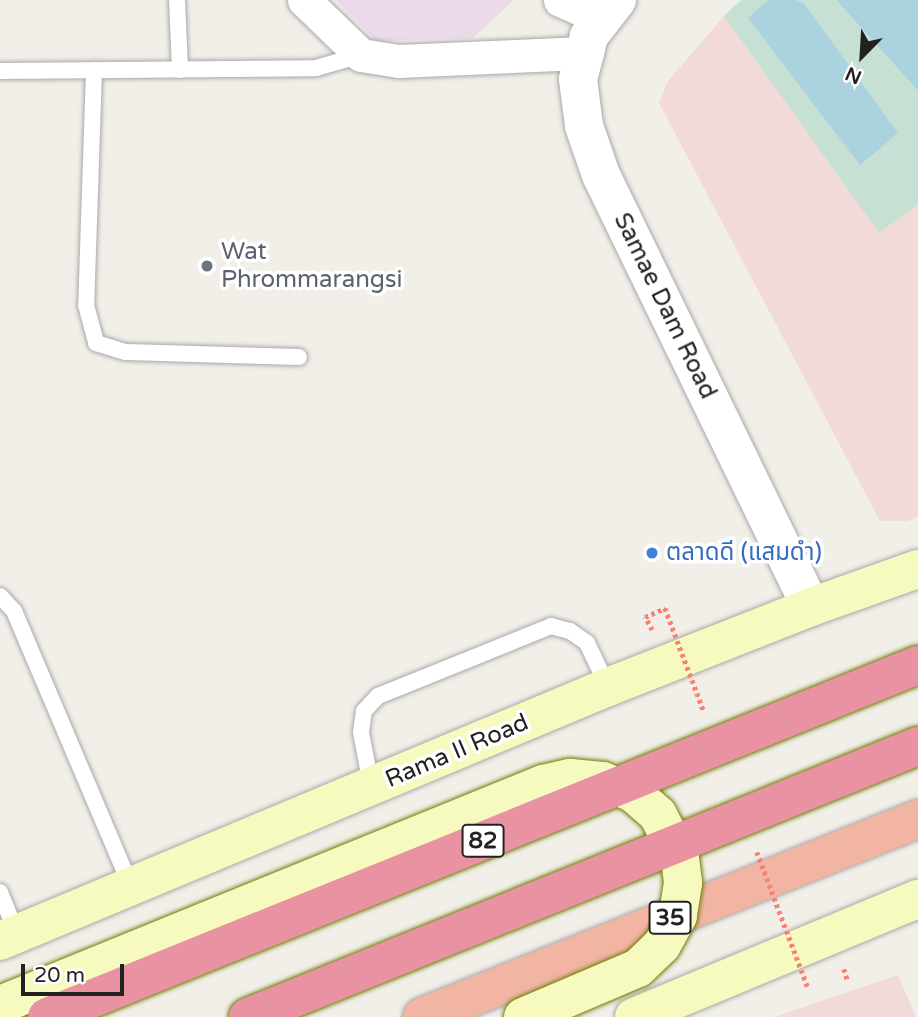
<!DOCTYPE html>
<meta charset="utf-8">
<style>
body{margin:0}
#map{position:relative;width:918px;height:1017px;overflow:hidden;background:#f2efe9;font-family:"Varela Round","Noto Sans Thai",sans-serif}
div>[style]{position:absolute}
.commercial>*{inset:0;background:#f2dad9}
.industrial>*{inset:0;background:#ebdbe8}
.wetland>*{inset:0;background:#c6e0d4}
.water>*{inset:0;background:#aad3df}
.path>*{height:4.5px;margin-top:-2.25px;transform-origin:0;background:repeating-linear-gradient(90deg,#fa8072 0 3.5px,transparent 0 7px)}
.roads{filter:drop-shadow(0 0 2px #a9a9a9) drop-shadow(0 0 2px #a9a9a9)}
.service>*{height:16px;margin:-8px;padding:0 8px;transform-origin:8px;border-radius:8px;background:#fff}
.minor>*{height:33px;margin:-16.5px;padding:0 16.5px;transform-origin:16.5px;border-radius:16.5px;background:#fff}
.tertiary>*{height:38px;margin:-19px;padding:0 19px;transform-origin:19px;border-radius:19px;background:#fff}
.secondary>*{height:38px;margin:-19px;padding:0 19px;transform-origin:19px;border-radius:19px;background:#f7fabf}
.trunk>*{height:38px;margin:-19px;padding:0 19px;transform-origin:19px;border-radius:19px;background:#f2b4a3}
.path-bridge>*{height:4.5px;margin-top:-2.25px;transform-origin:0;background:repeating-linear-gradient(90deg,#fa8072 0 3.5px,transparent 0 7px)}
.bridges{filter:drop-shadow(0 0 2px #707d05) drop-shadow(0 0 2px #707d05)}
.secondary-bridge>*{height:38px;margin:-19px;padding:0 19px;transform-origin:19px;border-radius:19px;background:#f7fabf}
.motorway-bridge>*{height:38px;margin:-19px;padding:0 19px;transform-origin:19px;border-radius:19px;background:#e892a2}
.dots>*{width:19px;height:19px;translate:-50% -50%;box-sizing:border-box;border:4px solid #fff;border-radius:50%}
span{translate:-50% -50%;white-space:nowrap;text-align:center;line-height:1.15;-webkit-text-stroke:7px #fff;paint-order:stroke}
.shield-label span{padding:2px 5px;background:#fff;border:2px solid;border-radius:5px;-webkit-text-stroke-width:0}
.shield-label{font-size:23px;color:#222;font-weight:700}
.worship-label{font-size:24px;color:#5b616d}
.left{translate:0 -50%;text-align:left}
.street-label{font-size:24px;color:#222}
.shop-label{font-size:24px;color:#366cbe}
.north{position:absolute;left:827px;top:21px;width:70px;height:70px;-webkit-text-stroke:5px #fff;paint-order:stroke;rotate:204deg;font-size:19px;font-weight:700;line-height:28px;text-align:center;color:#222}
.north::after{content:'';display:block;margin:auto;width:24px;height:32px;background:#222;clip-path:polygon(50% 0,100% 100%,50% 72%,0 100%)}
.scale{position:absolute;left:21px;top:964px;width:103px;height:32px;box-sizing:border-box;border:4px solid #222;border-top:0;padding-left:9px;font-size:21px;line-height:24px;white-space:nowrap;color:#222;-webkit-text-stroke:5px #fff;paint-order:stroke}
</style>
<div id="map">
<div class="commercial">
<i style="clip-path:polygon(724px 16px,879px 233px,918px 204px,918px 517px,908px 521px,880px 521px,659px 103px,668px 81px)"></i>
<i style="clip-path:polygon(898px 975px,916px 1017px,774px 1017px)"></i>
</div>
<div class="industrial">
<i style="clip-path:polygon(336px 0,514px 0,473px 38px,376px 41px)"></i>
</div>
<div class="wetland">
<i style="clip-path:polygon(741px 0,768px 0,749px 18px,898px 133px,804px 3px,796px 0,836px 0,918px 91px,918px 204px,879px 233px,724px 16px)"></i>
</div>
<div class="water">
<i style="clip-path:polygon(768px 0,796px 0,804px 3px,898px 133px,860px 165px,748px 18px)"></i>
<i style="clip-path:polygon(836px 0,918px 0,918px 91px)"></i>
</div>
<div class="path">
<i style="left:652px;top:630px;width:15px;rotate:-118deg"></i>
<i style="left:645px;top:617px;width:22px;rotate:-24deg"></i>
<i style="left:844px;top:969px;width:13px;rotate:72deg"></i>
</div>
<div class="roads">
<div class="service">
<i style="left:177px;top:0;width:70px;rotate:87.5deg"></i>
<i style="left:94px;top:70px;width:235px;rotate:91.9deg"></i>
<i style="left:86px;top:305px;width:39px;rotate:75deg"></i>
<i style="left:96px;top:343px;width:31px;rotate:17deg"></i>
<i style="left:126px;top:352px;width:173px;rotate:1.7deg"></i>
<i style="left:0;top:71px;width:316px;rotate:-0.5deg"></i>
<i style="left:316px;top:68px;width:47px;rotate:-16.1deg"></i>
<i style="left:0;top:596px;width:21px;rotate:47deg"></i>
<i style="left:14px;top:611px;width:299px;rotate:67deg"></i>
<i style="left:371px;top:785px;width:54px;rotate:-100.7deg"></i>
<i style="left:361px;top:732px;width:21px;rotate:-82deg"></i>
<i style="left:364px;top:711px;width:21px;rotate:-47deg"></i>
<i style="left:378px;top:696px;width:187px;rotate:-22deg"></i>
<i style="left:551px;top:626px;width:20px;rotate:15deg"></i>
<i style="left:570px;top:631px;width:21px;rotate:35deg"></i>
<i style="left:587px;top:643px;width:49px;rotate:64.5deg"></i>
<i style="left:0;top:892px;width:45px;rotate:68deg"></i>
</div>
<div class="minor">
<i style="left:304px;top:0;width:79px;rotate:44deg"></i>
<i style="left:361px;top:55px;width:38px;rotate:9deg"></i>
<i style="left:399px;top:61px;width:186px;rotate:-2.5deg"></i>
<i style="left:560px;top:0;width:47px;rotate:23.8deg"></i>
</div>
<div class="tertiary">
<i style="left:617px;top:0;width:46px;rotate:127.9deg"></i>
<i style="left:589px;top:36px;width:17px;rotate:103deg"></i>
<i style="left:585px;top:53px;width:27px;rotate:105deg"></i>
<i style="left:578px;top:79px;width:47px;rotate:82.7deg"></i>
<i style="left:584px;top:126px;width:52px;rotate:70.9deg"></i>
<i style="left:601px;top:175px;width:480px;rotate:64.1deg"></i>
</div>
<div class="secondary">
<i style="left:0;top:941px;width:659px;rotate:-22.67deg"></i>
<i style="left:608px;top:687px;width:218px;rotate:-21.5deg"></i>
<i style="left:811px;top:607px;width:114px;rotate:-19.6deg"></i>
<i style="left:634px;top:1017px;width:308px;rotate:-22.6deg"></i>
</div>
<div class="trunk">
<i style="left:422px;top:1017px;width:534px;rotate:-21.76deg"></i>
</div>
</div>
<div class="path-bridge">
<i style="left:665px;top:608px;width:111px;rotate:69.4deg"></i>
<i style="left:757px;top:852px;width:145px;rotate:69.4deg"></i>
</div>
<div class="bridges">
<div class="secondary-bridge">
<i style="left:0;top:1005px;width:586px;rotate:-22.15deg"></i>
<i style="left:543px;top:784px;width:28px;rotate:-13deg"></i>
<i style="left:570px;top:778px;width:33px;rotate:5deg"></i>
<i style="left:603px;top:781px;width:32px;rotate:22deg"></i>
<i style="left:633px;top:793px;width:33px;rotate:41deg"></i>
<i style="left:658px;top:815px;width:48px;rotate:62.9deg"></i>
<i style="left:680px;top:858px;width:25px;rotate:83deg"></i>
<i style="left:683px;top:883px;width:33px;rotate:99deg"></i>
<i style="left:678px;top:916px;width:33px;rotate:119deg"></i>
<i style="left:662px;top:945px;width:33px;rotate:136deg"></i>
<i style="left:638px;top:968px;width:125px;rotate:156.9deg"></i>
</div>
<div class="motorway-bridge">
<i style="left:47px;top:1017px;width:939px;rotate:-22.01deg"></i>
<i style="left:248px;top:1017px;width:723px;rotate:-22.02deg"></i>
</div>
</div>
<div class="dots">
<i style="left:207px;top:266px;background:#6b7280"></i>
<i style="left:652px;top:553px;background:#3f7fe0"></i>
</div>
<div class="shield-label">
<span style="left:483px;top:841px">82</span>
<span style="left:670px;top:918px">35</span>
</div>
<div class="worship-label">
<span class="left" style="left:221px;top:266px">Wat<br>Phrommarangsi</span>
</div>
<div class="street-label">
<span style="left:665px;top:306px;rotate:64deg">Samae Dam Road</span>
<span style="left:457px;top:751px;rotate:-23deg">Rama II Road</span>
</div>
<div class="shop-label">
<span class="left" style="left:666px;top:553px">ตลาดดี (แสมดำ)</span>
</div>
<div class="north">N</div>
<div class="scale">20 m</div>
</div>
